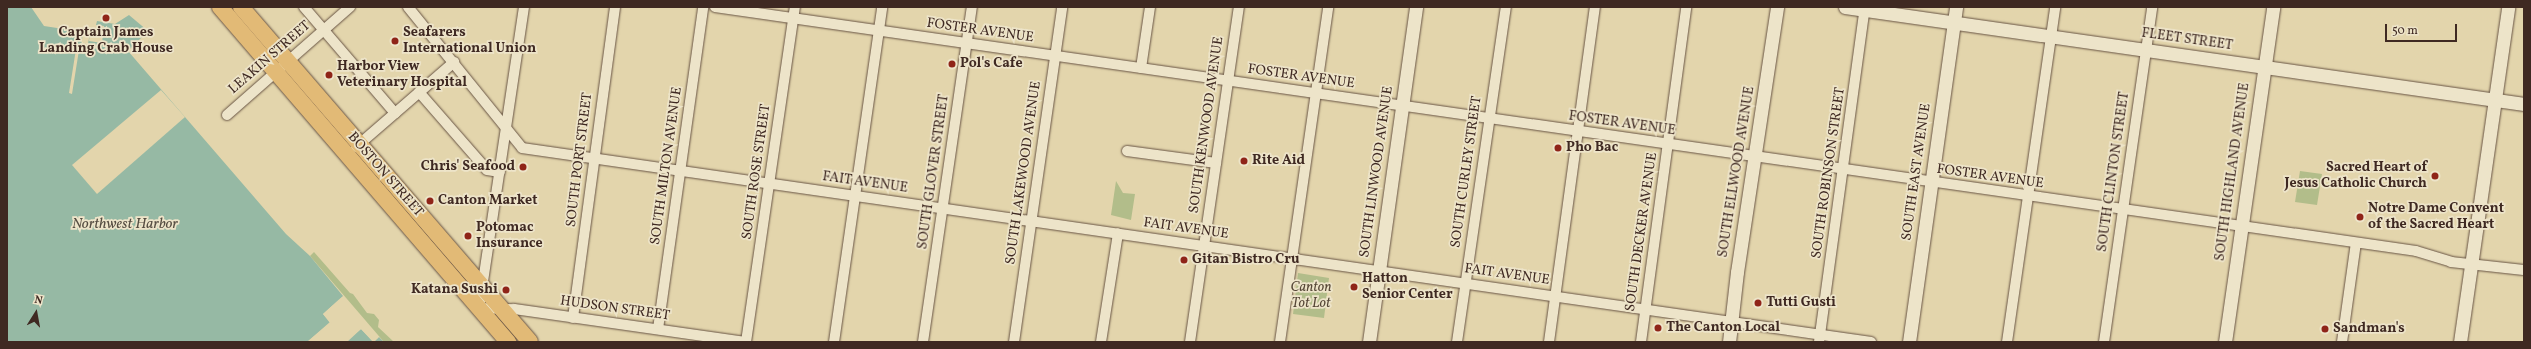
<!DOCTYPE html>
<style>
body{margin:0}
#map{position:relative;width:2531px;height:349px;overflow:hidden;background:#e3d5ac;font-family:Vollkorn,serif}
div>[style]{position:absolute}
.green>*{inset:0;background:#b2bd8a}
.water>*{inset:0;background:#96b9a4}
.pier>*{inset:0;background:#e3d5ac}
.roads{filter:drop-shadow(0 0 1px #685444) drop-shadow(0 0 1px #685444)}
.minor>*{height:10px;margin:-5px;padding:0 5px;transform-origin:5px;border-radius:5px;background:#ede4c9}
.tertiary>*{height:13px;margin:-6.5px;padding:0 6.5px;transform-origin:6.5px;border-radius:6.5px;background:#ede4c9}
.primary>*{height:16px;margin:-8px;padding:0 8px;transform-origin:8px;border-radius:8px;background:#e2ba76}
.dots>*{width:11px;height:11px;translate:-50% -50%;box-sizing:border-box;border:2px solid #ede4c9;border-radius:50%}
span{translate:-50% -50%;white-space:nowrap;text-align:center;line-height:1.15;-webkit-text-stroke:3.5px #ede4c9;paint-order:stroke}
.street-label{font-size:14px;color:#3f2922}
.poi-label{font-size:14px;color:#3f2922;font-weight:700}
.left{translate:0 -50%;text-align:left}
.right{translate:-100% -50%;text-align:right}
.park-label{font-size:14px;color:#564737;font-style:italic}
.water-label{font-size:15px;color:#554d42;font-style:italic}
.frame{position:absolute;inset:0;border:8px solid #3f2922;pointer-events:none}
.north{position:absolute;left:16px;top:293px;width:40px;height:40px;-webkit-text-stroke:3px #ede4c9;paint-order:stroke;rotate:11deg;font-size:11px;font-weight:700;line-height:16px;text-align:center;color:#3f2922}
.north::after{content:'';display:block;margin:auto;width:14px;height:18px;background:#3f2922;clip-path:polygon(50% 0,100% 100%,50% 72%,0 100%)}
.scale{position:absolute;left:2385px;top:24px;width:72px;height:18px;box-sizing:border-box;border:2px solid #3f2922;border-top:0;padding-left:5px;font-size:12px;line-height:14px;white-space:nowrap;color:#3f2922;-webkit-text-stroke:3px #ede4c9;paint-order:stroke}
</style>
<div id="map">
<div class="green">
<i style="clip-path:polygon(2300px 171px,2322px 174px,2317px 205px,2295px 202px)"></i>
<i style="clip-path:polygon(1116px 181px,1123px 193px,1135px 194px,1131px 220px,1111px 215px)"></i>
<i style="clip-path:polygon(314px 252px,350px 293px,353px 294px,367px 313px,374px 314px,379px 320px,378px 327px,394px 342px,384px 342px,310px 256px)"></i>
<i style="clip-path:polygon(1298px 273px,1329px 278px,1324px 318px,1293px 314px)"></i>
</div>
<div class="water">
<i style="clip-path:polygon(7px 7px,31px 7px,44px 26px,90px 33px,89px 41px,102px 43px,104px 26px,96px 25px,97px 21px,115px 24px,129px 15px,148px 31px,128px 51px,286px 234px,310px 256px,343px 296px,323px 314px,330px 322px,307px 342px,7px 342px)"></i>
<i style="clip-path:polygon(361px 329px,373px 342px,379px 337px,384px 342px,347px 342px)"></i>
</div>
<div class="pier">
<i style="clip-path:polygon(83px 32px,90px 33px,87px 49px,79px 50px,72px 94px,69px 93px,76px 49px,81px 47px)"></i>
<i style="clip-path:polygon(161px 90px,185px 117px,97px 194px,72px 165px)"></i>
<i style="clip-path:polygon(343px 296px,326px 314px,332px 324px,307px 342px,330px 323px,323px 314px)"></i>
<i style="clip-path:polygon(361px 327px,374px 339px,379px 337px,374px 342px,361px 329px,345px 342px)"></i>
</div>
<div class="roads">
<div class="minor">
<i style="left:304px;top:7px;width:140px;rotate:49.4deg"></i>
<i style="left:408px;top:7px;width:181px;rotate:51deg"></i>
<i style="left:522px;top:148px;width:1363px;rotate:8.18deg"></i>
<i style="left:524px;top:7px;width:304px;rotate:98.5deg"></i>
<i style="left:479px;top:308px;width:35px;rotate:2deg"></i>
<i style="left:514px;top:309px;width:234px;rotate:8.1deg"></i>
<i style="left:715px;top:7px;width:1718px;rotate:8.16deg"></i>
<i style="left:2416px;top:251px;width:37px;rotate:17deg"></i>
<i style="left:2451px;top:262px;width:73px;rotate:6.3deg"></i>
<i style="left:1141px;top:68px;width:62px;rotate:-81.6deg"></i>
<i style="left:419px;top:92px;width:103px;rotate:48.9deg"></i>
<i style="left:487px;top:170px;width:13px;rotate:9deg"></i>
<i style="left:227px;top:115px;width:164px;rotate:-41.3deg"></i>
<i style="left:356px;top:147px;width:130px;rotate:-40.9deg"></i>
<i style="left:1127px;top:151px;width:90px;rotate:7.7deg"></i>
<i style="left:573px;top:318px;width:314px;rotate:-82.3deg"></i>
<i style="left:658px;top:329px;width:325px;rotate:-82deg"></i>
<i style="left:746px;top:342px;width:339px;rotate:-81.7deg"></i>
<i style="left:834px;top:342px;width:338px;rotate:-81.8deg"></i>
<i style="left:923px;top:342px;width:339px;rotate:-81.7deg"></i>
<i style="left:1014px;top:342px;width:338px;rotate:-81.8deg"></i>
<i style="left:1101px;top:342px;width:110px;rotate:-81.1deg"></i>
<i style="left:1190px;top:342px;width:339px;rotate:-81.7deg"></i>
<i style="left:1280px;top:342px;width:338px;rotate:-81.8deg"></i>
<i style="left:1457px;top:342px;width:339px;rotate:-81.7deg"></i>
<i style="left:1549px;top:342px;width:338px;rotate:-82.2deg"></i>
<i style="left:1641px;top:342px;width:338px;rotate:-82.3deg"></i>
<i style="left:1819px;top:342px;width:338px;rotate:-82.2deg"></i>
<i style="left:2007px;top:342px;width:338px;rotate:-81.8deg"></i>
<i style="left:2104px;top:342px;width:338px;rotate:-81.8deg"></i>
<i style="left:2342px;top:342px;width:100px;rotate:-82deg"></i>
</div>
<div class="tertiary">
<i style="left:1845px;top:7px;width:686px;rotate:8.13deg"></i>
<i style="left:1369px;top:342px;width:338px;rotate:-82deg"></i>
<i style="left:1729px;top:342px;width:70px;rotate:-83.5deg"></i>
<i style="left:1737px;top:272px;width:268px;rotate:-81.4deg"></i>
<i style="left:1909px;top:342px;width:338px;rotate:-82deg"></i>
<i style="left:2225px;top:342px;width:338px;rotate:-81.8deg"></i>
<i style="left:2460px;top:342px;width:338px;rotate:-81.8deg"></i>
</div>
<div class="primary">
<i style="left:220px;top:7px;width:442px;rotate:49.3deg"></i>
<i style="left:241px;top:7px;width:442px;rotate:49.2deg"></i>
</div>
</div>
<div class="dots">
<i style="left:106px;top:18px;background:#8f2418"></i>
<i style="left:395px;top:41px;background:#8f2418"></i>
<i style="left:952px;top:64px;background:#8f2418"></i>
<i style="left:329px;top:75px;background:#8f2418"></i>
<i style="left:1558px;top:148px;background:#8f2418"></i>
<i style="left:1244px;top:161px;background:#8f2418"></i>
<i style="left:523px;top:167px;background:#8f2418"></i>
<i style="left:2435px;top:176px;background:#8f2418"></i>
<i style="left:430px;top:201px;background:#8f2418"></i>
<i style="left:2360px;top:217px;background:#8f2418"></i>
<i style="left:468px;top:236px;background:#8f2418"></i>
<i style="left:1184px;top:260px;background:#8f2418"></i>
<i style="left:1354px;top:287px;background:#8f2418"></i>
<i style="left:506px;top:290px;background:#8f2418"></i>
<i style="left:1758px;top:303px;background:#8f2418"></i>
<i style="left:1658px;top:328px;background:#8f2418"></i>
<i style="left:2325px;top:329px;background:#8f2418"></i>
</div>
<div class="street-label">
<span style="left:980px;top:31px;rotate:8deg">FOSTER AVENUE</span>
<span style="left:2187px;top:40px;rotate:8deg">FLEET STREET</span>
<span style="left:270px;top:58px;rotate:-41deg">LEAKIN STREET</span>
<span style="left:1301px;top:77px;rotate:8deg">FOSTER AVENUE</span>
<span style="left:1622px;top:124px;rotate:8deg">FOSTER AVENUE</span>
<span style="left:1207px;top:125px;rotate:-82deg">SOUTH KENWOOD AVENUE</span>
<span style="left:580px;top:160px;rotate:-83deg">SOUTH PORT STREET</span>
<span style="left:667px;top:166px;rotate:-82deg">SOUTH MILTON AVENUE</span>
<span style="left:757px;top:172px;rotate:-82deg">SOUTH ROSE STREET</span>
<span style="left:934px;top:172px;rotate:-82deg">SOUTH GLOVER STREET</span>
<span style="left:1377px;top:172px;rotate:-82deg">SOUTH LINWOOD AVENUE</span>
<span style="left:1467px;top:172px;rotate:-82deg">SOUTH CURLEY STREET</span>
<span style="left:1737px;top:172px;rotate:-81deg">SOUTH ELLWOOD AVENUE</span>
<span style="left:1917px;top:172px;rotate:-82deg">SOUTH EAST AVENUE</span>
<span style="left:2114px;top:172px;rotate:-82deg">SOUTH CLINTON STREET</span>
<span style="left:2233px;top:172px;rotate:-82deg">SOUTH HIGHLAND AVENUE</span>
<span style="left:1024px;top:173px;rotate:-82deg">SOUTH LAKEWOOD AVENUE</span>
<span style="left:1829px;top:173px;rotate:-82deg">SOUTH ROBINSON STREET</span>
<span style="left:385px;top:175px;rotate:49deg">BOSTON STREET</span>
<span style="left:1990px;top:177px;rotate:8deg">FOSTER AVENUE</span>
<span style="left:865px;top:183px;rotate:8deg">FAIT AVENUE</span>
<span style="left:1186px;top:229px;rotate:8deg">FAIT AVENUE</span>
<span style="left:1642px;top:232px;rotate:-82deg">SOUTH DECKER AVENUE</span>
<span style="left:1507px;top:275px;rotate:8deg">FAIT AVENUE</span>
<span style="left:615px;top:309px;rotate:8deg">HUDSON STREET</span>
</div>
<div class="poi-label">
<span style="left:106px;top:41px">Captain James<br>Landing Crab House</span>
<span class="left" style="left:403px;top:41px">Seafarers<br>International Union</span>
<span class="left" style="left:960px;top:64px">Pol's Cafe</span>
<span class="left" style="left:337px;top:75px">Harbor View<br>Veterinary Hospital</span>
<span class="left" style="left:1566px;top:148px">Pho Bac</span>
<span class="left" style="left:1252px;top:161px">Rite Aid</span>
<span class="right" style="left:515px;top:167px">Chris' Seafood</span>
<span class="right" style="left:2427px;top:176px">Sacred Heart of<br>Jesus Catholic Church</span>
<span class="left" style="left:438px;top:201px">Canton Market</span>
<span class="left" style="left:2368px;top:217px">Notre Dame Convent<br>of the Sacred Heart</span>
<span class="left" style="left:476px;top:236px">Potomac<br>Insurance</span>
<span class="left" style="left:1192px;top:260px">Gitan Bistro Cru</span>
<span class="left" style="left:1362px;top:287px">Hatton<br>Senior Center</span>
<span class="right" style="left:498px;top:290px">Katana Sushi</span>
<span class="left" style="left:1766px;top:303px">Tutti Gusti</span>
<span class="left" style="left:1666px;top:328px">The Canton Local</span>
<span class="left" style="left:2333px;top:329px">Sandman's</span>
</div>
<div class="park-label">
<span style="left:1311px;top:296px">Canton<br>Tot Lot</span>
</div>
<div class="water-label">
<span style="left:125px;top:225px">Northwest Harbor</span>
</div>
<div class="frame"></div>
<div class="north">N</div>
<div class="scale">50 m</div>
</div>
